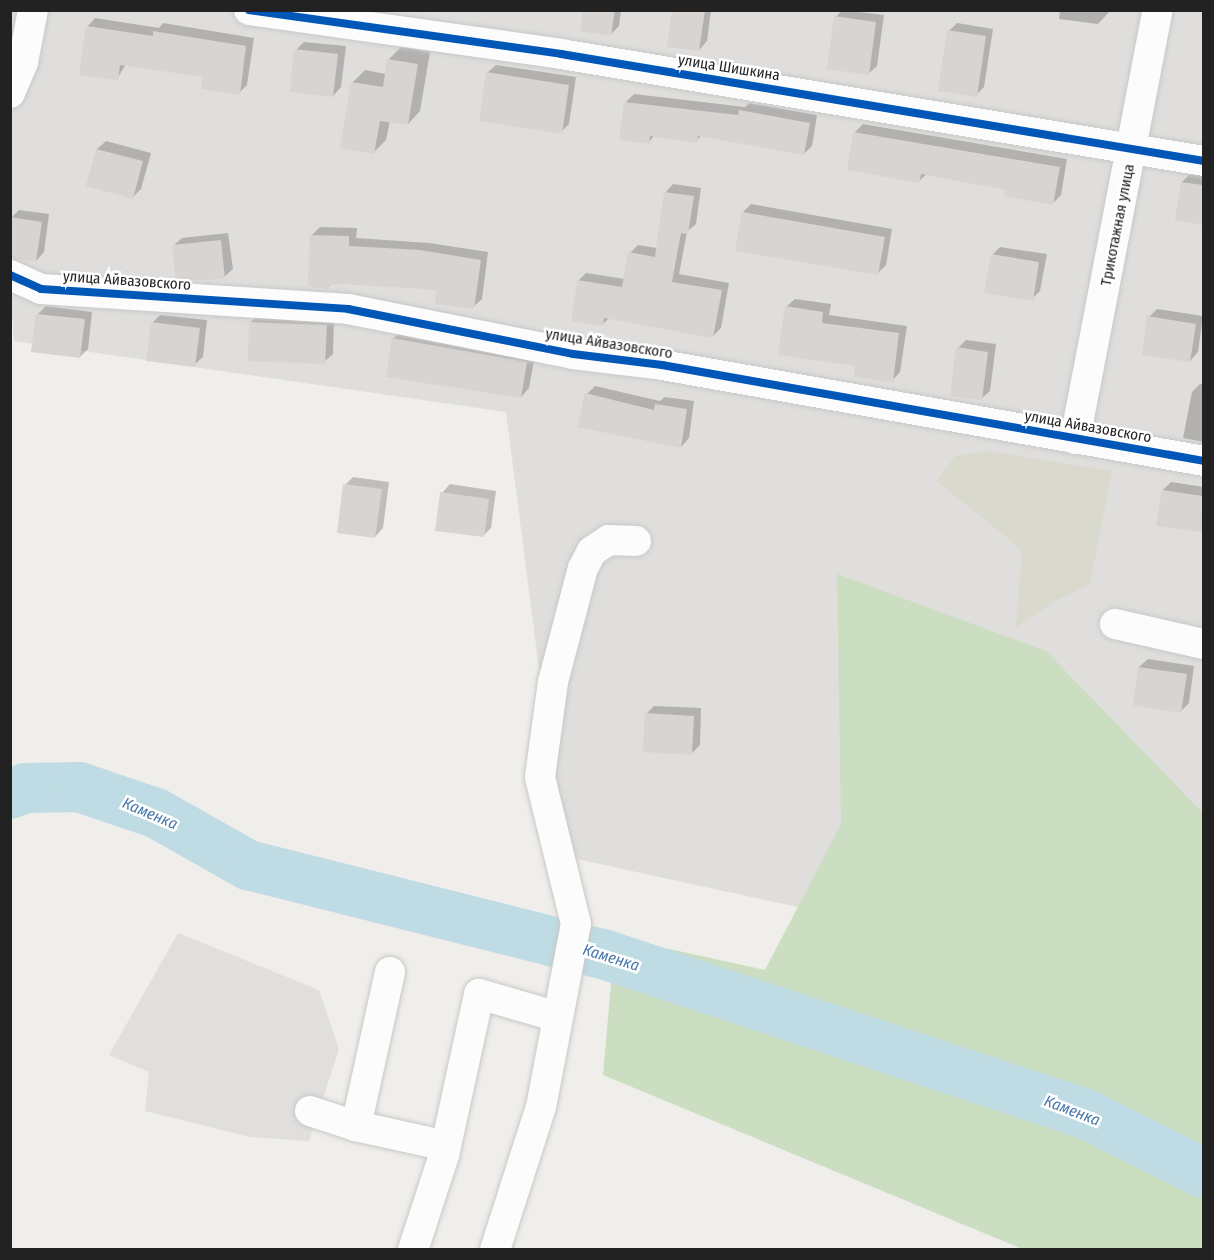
<!DOCTYPE html>
<meta charset="utf-8">
<style>
body{margin:0}
#map{position:relative;width:1214px;height:1260px;overflow:hidden;background:#f0eeeb;font-family:"Fira Sans Condensed",sans-serif}
div>[style]{position:absolute}
.residential>*{inset:0;background:#dfdedc}
.construction>*{inset:0;background:#d9d9cd}
.forest>*{inset:0;background:#cbdec1}
.parking>*{inset:0;background:#e0dfde}
.shadow>*{inset:0;background:#0003}
.river>*{height:50px;margin:-25px;padding:0 25px;transform-origin:25px;border-radius:25px;background:#bfdbe3}
.building>*{inset:0;background:#d7d4d2}
.roads{filter:drop-shadow(0 0 2px #c9c8c7) drop-shadow(0 0 2px #c9c8c7)}
.minor>*{height:30px;margin:-15px;padding:0 15px;transform-origin:15px;border-radius:15px;background:#fdfcfc}
.cycleway>*{height:8px;margin:-4px;padding:0 4px;transform-origin:4px;border-radius:4px;background:#0057b8}
span{translate:-50% -50%;white-space:nowrap;text-align:center;line-height:1.15;-webkit-text-stroke:5px #fff;paint-order:stroke}
.street-label{font-size:15px;color:#222}
.water-label{font-size:16px;color:#4a7aab;font-style:italic}
.frame{position:absolute;inset:0;border:12px solid #222;pointer-events:none}
</style>
<div id="map">
<div class="residential">
<i style="clip-path:polygon(10px 11px,1203px 11px,1203px 995px,563px 856px,506px 412px,14px 341px,10px 290px)"></i>
</div>
<div class="construction">
<i style="clip-path:polygon(987px 451px,1112px 471px,1090px 584px,1053px 602px,1016px 627px,1022px 550px,937px 481px,955px 456px)"></i>
</div>
<div class="forest">
<i style="clip-path:polygon(837px 574px,1046px 651px,1203px 813px,1203px 1249px,1022px 1249px,603px 1075px,615px 937px,765px 970px,841px 824px)"></i>
</div>
<div class="parking">
<i style="clip-path:polygon(178px 933px,319px 990px,339px 1049px,309px 1141px,250px 1137px,145px 1111px,149px 1072px,109px 1055px)"></i>
</div>
<div class="shadow">
<i style="clip-path:polygon(585px 10px,621px 10px,619px 26px,611px 34px)"></i>
<i style="clip-path:polygon(673px 10px,711px 10px,707px 41px,699px 50px)"></i>
<i style="clip-path:polygon(842px 10px,884px 15px,877px 66px,868px 74px,836px 17px)"></i>
<i style="clip-path:polygon(1060px 10px,1111px 10px,1098px 24px,1059px 19px)"></i>
<i style="clip-path:polygon(95px 18px,159px 28px,163px 23px,254px 38px,247px 85px,239px 93px,205px 75px,126px 64px,117px 79px,87px 27px)"></i>
<i style="clip-path:polygon(957px 23px,993px 29px,984px 87px,976px 95px,949px 31px)"></i>
<i style="clip-path:polygon(304px 42px,346px 46px,341px 87px,333px 96px,296px 50px)"></i>
<i style="clip-path:polygon(401px 47px,430px 52px,420px 111px,408px 124px,390px 121px,386px 140px,374px 152px,352px 83px,365px 70px,386px 74px,388px 60px)"></i>
<i style="clip-path:polygon(496px 65px,576px 77px,569px 124px,561px 132px,487px 73px)"></i>
<i style="clip-path:polygon(634px 94px,745px 107px,749px 103px,817px 115px,812px 146px,804px 154px,702px 135px,696px 141px,655px 135px,649px 142px,626px 102px)"></i>
<i style="clip-path:polygon(863px 124px,1067px 159px,1061px 195px,1052px 204px,1007px 189px,927px 174px,919px 181px,854px 133px)"></i>
<i style="clip-path:polygon(106px 141px,151px 153px,141px 189px,133px 197px,87px 185px,97px 149px)"></i>
<i style="clip-path:polygon(1190px 174px,1204px 176px,1204px 223px,1176px 219px,1182px 182px)"></i>
<i style="clip-path:polygon(673px 184px,701px 188px,696px 224px,687px 232px,679px 274px,729px 283px,721px 328px,713px 336px,609px 318px,603px 324px,578px 281px,586px 273px,625px 279px,630px 253px,638px 245px,657px 248px,665px 193px)"></i>
<i style="clip-path:polygon(751px 204px,892px 229px,886px 265px,878px 273px,743px 212px)"></i>
<i style="clip-path:polygon(19px 210px,49px 214px,44px 252px,36px 261px,11px 218px)"></i>
<i style="clip-path:polygon(320px 227px,357px 228px,356px 238px,429px 243px,488px 252px,482px 299px,473px 307px,439px 289px,332px 283px,328px 287px,312px 235px)"></i>
<i style="clip-path:polygon(228px 233px,233px 269px,224px 277px,173px 246px,182px 238px)"></i>
<i style="clip-path:polygon(1000px 247px,1047px 254px,1040px 291px,1032px 299px,992px 255px)"></i>
<i style="clip-path:polygon(795px 299px,831px 304px,829px 315px,907px 326px,900px 372px,892px 381px,857px 365px,786px 307px)"></i>
<i style="clip-path:polygon(46px 306px,92px 312px,88px 349px,80px 357px,38px 314px)"></i>
<i style="clip-path:polygon(1157px 309px,1203px 316px,1198px 352px,1190px 361px,1149px 317px)"></i>
<i style="clip-path:polygon(259px 314px,334px 317px,333px 354px,324px 362px,251px 322px)"></i>
<i style="clip-path:polygon(160px 315px,207px 320px,203px 357px,194px 365px,152px 323px)"></i>
<i style="clip-path:polygon(402px 330px,535px 355px,529px 388px,521px 397px,393px 339px)"></i>
<i style="clip-path:polygon(966px 340px,996px 344px,990px 391px,981px 399px,958px 348px)"></i>
<i style="clip-path:polygon(1200px 384px,1204px 385px,1204px 442px,1183px 438px,1192px 392px)"></i>
<i style="clip-path:polygon(595px 386px,660px 401px,665px 397px,694px 401px,689px 438px,681px 447px,587px 394px)"></i>
<i style="clip-path:polygon(353px 477px,389px 482px,383px 528px,375px 537px,345px 485px)"></i>
<i style="clip-path:polygon(1171px 482px,1204px 487px,1201px 531px,1163px 490px)"></i>
<i style="clip-path:polygon(450px 484px,496px 491px,491px 528px,483px 536px,442px 493px)"></i>
<i style="clip-path:polygon(1148px 659px,1194px 666px,1189px 703px,1181px 711px,1139px 667px)"></i>
<i style="clip-path:polygon(654px 706px,701px 708px,700px 745px,691px 754px,646px 714px)"></i>
</div>
<div class="river">
<i style="left:10px;top:794px;width:17px;rotate:-21deg"></i>
<i style="left:26px;top:788px;width:53px;rotate:-1.1deg"></i>
<i style="left:79px;top:787px;width:81px;rotate:18.7deg"></i>
<i style="left:156px;top:813px;width:106px;rotate:29.5deg"></i>
<i style="left:248px;top:865px;width:366px;rotate:14.1deg"></i>
<i style="left:603px;top:954px;width:509px;rotate:18.33deg"></i>
<i style="left:1086px;top:1114px;width:132px;rotate:26.6deg"></i>
</div>
<div class="building">
<i style="clip-path:polygon(583px 10px,615px 10px,611px 36px,580px 31px)"></i>
<i style="clip-path:polygon(672px 10px,705px 10px,699px 51px,667px 47px)"></i>
<i style="clip-path:polygon(834px 16px,876px 22px,869px 75px,827px 69px)"></i>
<i style="clip-path:polygon(86px 26px,153px 36px,153px 31px,246px 46px,240px 95px,201px 89px,203px 77px,120px 65px,118px 80px,79px 75px)"></i>
<i style="clip-path:polygon(947px 30px,986px 36px,977px 97px,938px 91px)"></i>
<i style="clip-path:polygon(294px 49px,338px 54px,333px 97px,290px 92px)"></i>
<i style="clip-path:polygon(387px 59px,418px 64px,408px 125px,380px 121px,374px 154px,340px 148px,351px 82px,383px 87px)"></i>
<i style="clip-path:polygon(486px 72px,569px 85px,562px 134px,479px 121px)"></i>
<i style="clip-path:polygon(624px 102px,738px 115px,739px 110px,810px 123px,804px 155px,698px 136px,697px 143px,650px 136px,649px 144px,619px 140px)"></i>
<i style="clip-path:polygon(853px 132px,1060px 167px,1053px 205px,1004px 196px,1006px 190px,921px 174px,919px 183px,847px 170px)"></i>
<i style="clip-path:polygon(96px 149px,143px 161px,133px 199px,86px 186px)"></i>
<i style="clip-path:polygon(1181px 182px,1203px 185px,1203px 225px,1175px 220px)"></i>
<i style="clip-path:polygon(664px 192px,694px 196px,688px 234px,681px 233px,672px 282px,722px 290px,713px 338px,604px 318px,603px 326px,571px 321px,577px 280px,622px 287px,628px 252px,655px 257px)"></i>
<i style="clip-path:polygon(742px 212px,885px 237px,878px 275px,735px 251px)"></i>
<i style="clip-path:polygon(10px 217px,42px 222px,36px 262px,10px 258px)"></i>
<i style="clip-path:polygon(310px 235px,349px 236px,349px 246px,420px 250px,481px 260px,474px 309px,435px 304px,437px 290px,347px 284px,329px 285px,328px 289px,308px 286px)"></i>
<i style="clip-path:polygon(221px 240px,225px 279px,176px 280px,172px 245px)"></i>
<i style="clip-path:polygon(991px 254px,1039px 262px,1033px 301px,984px 293px)"></i>
<i style="clip-path:polygon(785px 306px,823px 312px,822px 323px,899px 333px,893px 382px,854px 377px,855px 366px,778px 355px)"></i>
<i style="clip-path:polygon(36px 314px,85px 319px,80px 358px,31px 352px)"></i>
<i style="clip-path:polygon(1147px 316px,1196px 324px,1190px 362px,1142px 355px)"></i>
<i style="clip-path:polygon(151px 322px,200px 328px,195px 367px,146px 361px)"></i>
<i style="clip-path:polygon(249px 322px,327px 325px,325px 364px,248px 361px)"></i>
<i style="clip-path:polygon(392px 338px,527px 362px,521px 398px,386px 377px)"></i>
<i style="clip-path:polygon(956px 347px,988px 352px,982px 400px,950px 396px)"></i>
<i style="clip-path:polygon(585px 393px,654px 410px,655px 404px,687px 409px,681px 448px,577px 427px)"></i>
<i style="clip-path:polygon(343px 484px,382px 489px,375px 538px,337px 533px)"></i>
<i style="clip-path:polygon(1162px 490px,1203px 496px,1201px 532px,1156px 526px)"></i>
<i style="clip-path:polygon(440px 492px,489px 499px,484px 537px,435px 531px)"></i>
<i style="clip-path:polygon(1138px 667px,1187px 674px,1181px 713px,1133px 705px)"></i>
<i style="clip-path:polygon(645px 713px,694px 716px,692px 755px,643px 752px)"></i>
</div>
<div class="roads">
<div class="minor">
<i style="left:249px;top:10px;width:315px;rotate:8deg"></i>
<i style="left:561px;top:54px;width:652px;rotate:9.45deg"></i>
<i style="left:10px;top:93px;width:34px;rotate:-67deg"></i>
<i style="left:23px;top:62px;width:53px;rotate:-79.1deg"></i>
<i style="left:10px;top:275px;width:34px;rotate:24deg"></i>
<i style="left:41px;top:289px;width:308px;rotate:3.7deg"></i>
<i style="left:348px;top:309px;width:229px;rotate:11.3deg"></i>
<i style="left:573px;top:354px;width:90px;rotate:7deg"></i>
<i style="left:662px;top:365px;width:550px;rotate:10.04deg"></i>
<i style="left:1075px;top:439px;width:437px;rotate:-79.1deg"></i>
<i style="left:1115px;top:624px;width:91px;rotate:12.7deg"></i>
<i style="left:390px;top:972px;width:158px;rotate:102.4deg"></i>
<i style="left:356px;top:1126px;width:92px;rotate:12.5deg"></i>
<i style="left:310px;top:1111px;width:48px;rotate:18.1deg"></i>
<i style="left:413px;top:1250px;width:100px;rotate:-71.9deg"></i>
<i style="left:444px;top:1155px;width:165px;rotate:-77.7deg"></i>
<i style="left:479px;top:994px;width:82px;rotate:16.2deg"></i>
<i style="left:495px;top:1250px;width:150px;rotate:-72.2deg"></i>
<i style="left:541px;top:1107px;width:186px;rotate:-79.2deg"></i>
<i style="left:576px;top:924px;width:151px;rotate:-103.8deg"></i>
<i style="left:540px;top:777px;width:96px;rotate:-82.2deg"></i>
<i style="left:553px;top:682px;width:118px;rotate:-75.3deg"></i>
<i style="left:583px;top:568px;width:19px;rotate:-62deg"></i>
<i style="left:592px;top:551px;width:20px;rotate:-33deg"></i>
<i style="left:609px;top:540px;width:27px;rotate:2deg"></i>
</div>
</div>
<div class="cycleway">
<i style="left:249px;top:10px;width:315px;rotate:8deg"></i>
<i style="left:561px;top:54px;width:652px;rotate:9.45deg"></i>
<i style="left:10px;top:275px;width:34px;rotate:24deg"></i>
<i style="left:41px;top:289px;width:308px;rotate:3.7deg"></i>
<i style="left:348px;top:309px;width:229px;rotate:11.3deg"></i>
<i style="left:573px;top:354px;width:90px;rotate:7deg"></i>
<i style="left:662px;top:365px;width:550px;rotate:10.04deg"></i>
</div>
<div class="street-label">
<span style="left:729px;top:68px;rotate:9deg">улица Шишкина</span>
<span style="left:1118px;top:225px;rotate:-79deg">Трикотажная улица</span>
<span style="left:127px;top:281px;rotate:4deg">улица Айвазовского</span>
<span style="left:609px;top:344px;rotate:9deg">улица Айвазовского</span>
<span style="left:1088px;top:427px;rotate:10deg">улица Айвазовского</span>
</div>
<div class="water-label">
<span style="left:150px;top:814px;rotate:23deg">Каменка</span>
<span style="left:611px;top:958px;rotate:17deg">Каменка</span>
<span style="left:1072px;top:1111px;rotate:21deg">Каменка</span>
</div>
<div class="frame"></div>
</div>
